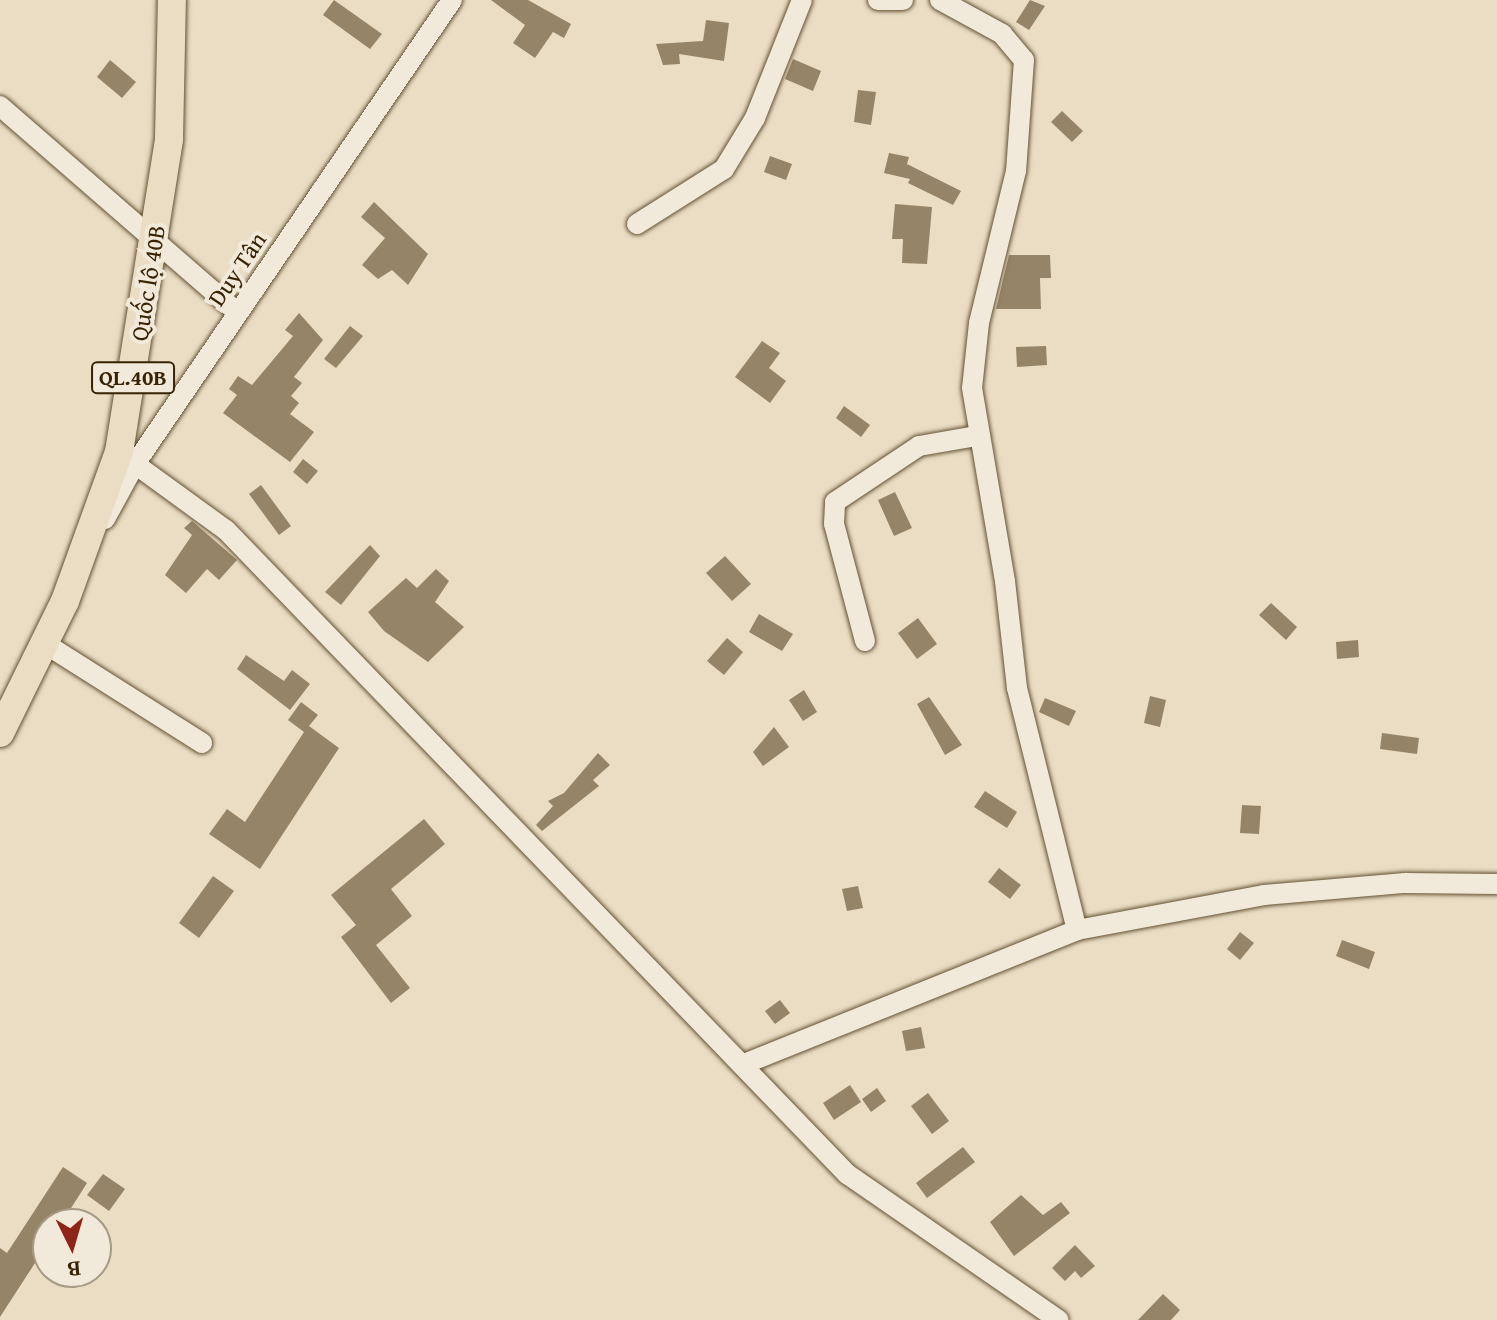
<!DOCTYPE html>
<meta charset="utf-8">
<style>
body{margin:0}
#map{position:relative;width:1497px;height:1320px;overflow:hidden;background:#eaddc4;font-family:"Gentium Book Plus",serif}
div>[style]{position:absolute}
.building>*{inset:0;background:#958468}
.roads{filter:drop-shadow(0 0 2px #645234) drop-shadow(0 0 2px #645234)}
.minor>*{height:20px;margin:-10px;padding:0 10px;transform-origin:10px;border-radius:10px;background:#f1e9d9}
.highway>*{height:28px;margin:-14px;padding:0 14px;transform-origin:14px;border-radius:14px;background:#eaddc4}
span{translate:-50% -50%;white-space:nowrap;text-align:center;line-height:1.15;-webkit-text-stroke:8px #f1e9d9;paint-order:stroke}
.shield-label span{padding:2px 6px;background:#f1e9d9;border:2px solid;border-radius:6px;-webkit-text-stroke-width:0}
.shield-label{font-size:22px;color:#382304;font-weight:700}
.street-label{font-size:24px;color:#382304}
.north{position:absolute;left:32px;top:1208px;width:80px;height:80px;box-sizing:border-box;background:#f1e9d9;border:2px solid #a79a84;border-radius:50%;rotate:175deg;font-size:22px;font-weight:700;line-height:32px;text-align:center;color:#382304}
.north::after{content:'';display:block;margin:auto;width:28px;height:36px;background:#8f2418;clip-path:polygon(50% 0,100% 100%,50% 72%,0 100%)}
</style>
<div id="map">
<div class="building">
<i style="clip-path:polygon(334px 0,382px 34px,370px 49px,323px 15px)"></i>
<i style="clip-path:polygon(491px 0,528px 0,571px 24px,564px 38px,553px 32px,535px 58px,513px 43px,525px 25px)"></i>
<i style="clip-path:polygon(1030px 0,1045px 6px,1029px 30px,1016px 22px)"></i>
<i style="clip-path:polygon(706px 20px,729px 23px,724px 61px,679px 54px,680px 64px,663px 65px,656px 44px,703px 41px)"></i>
<i style="clip-path:polygon(793px 59px,821px 71px,813px 91px,785px 79px)"></i>
<i style="clip-path:polygon(110px 60px,136px 82px,122px 98px,97px 77px)"></i>
<i style="clip-path:polygon(858px 90px,876px 92px,871px 125px,854px 122px)"></i>
<i style="clip-path:polygon(1062px 111px,1083px 131px,1072px 142px,1051px 122px)"></i>
<i style="clip-path:polygon(889px 153px,909px 157px,907px 164px,961px 191px,953px 205px,908px 183px,910px 179px,884px 173px)"></i>
<i style="clip-path:polygon(770px 156px,792px 164px,786px 180px,764px 172px)"></i>
<i style="clip-path:polygon(374px 202px,428px 254px,408px 285px,392px 270px,378px 279px,362px 265px,385px 238px,361px 217px)"></i>
<i style="clip-path:polygon(895px 204px,932px 207px,927px 264px,902px 263px,903px 239px,892px 239px)"></i>
<i style="clip-path:polygon(1009px 255px,1050px 255px,1051px 278px,1040px 278px,1041px 309px,996px 309px)"></i>
<i style="clip-path:polygon(299px 313px,323px 340px,294px 377px,302px 383px,291px 396px,299px 403px,290px 414px,314px 432px,290px 462px,223px 413px,237px 395px,229px 389px,238px 376px,252px 385px,293px 336px,285px 330px)"></i>
<i style="clip-path:polygon(350px 326px,363px 336px,336px 368px,324px 359px)"></i>
<i style="clip-path:polygon(762px 341px,780px 353px,769px 368px,786px 381px,770px 403px,735px 377px)"></i>
<i style="clip-path:polygon(1046px 346px,1047px 365px,1017px 367px,1016px 347px)"></i>
<i style="clip-path:polygon(844px 406px,870px 425px,861px 437px,836px 418px)"></i>
<i style="clip-path:polygon(303px 459px,318px 471px,307px 484px,293px 472px)"></i>
<i style="clip-path:polygon(261px 485px,291px 526px,279px 535px,249px 494px)"></i>
<i style="clip-path:polygon(895px 492px,912px 528px,894px 536px,878px 500px)"></i>
<i style="clip-path:polygon(192px 521px,237px 560px,219px 580px,207px 569px,186px 593px,165px 575px,192px 535px,184px 528px)"></i>
<i style="clip-path:polygon(370px 545px,380px 556px,341px 605px,325px 592px)"></i>
<i style="clip-path:polygon(725px 556px,751px 584px,732px 601px,706px 573px)"></i>
<i style="clip-path:polygon(436px 569px,449px 581px,435px 602px,464px 627px,428px 662px,384px 631px,368px 612px,406px 578px,417px 588px)"></i>
<i style="clip-path:polygon(1271px 603px,1297px 627px,1286px 640px,1259px 615px)"></i>
<i style="clip-path:polygon(759px 614px,793px 634px,782px 651px,749px 632px)"></i>
<i style="clip-path:polygon(918px 618px,937px 644px,917px 659px,898px 633px)"></i>
<i style="clip-path:polygon(727px 638px,743px 652px,724px 675px,707px 661px)"></i>
<i style="clip-path:polygon(1358px 640px,1359px 657px,1337px 659px,1336px 642px)"></i>
<i style="clip-path:polygon(246px 655px,284px 681px,292px 670px,310px 684px,290px 710px,237px 669px)"></i>
<i style="clip-path:polygon(804px 690px,817px 712px,803px 721px,789px 700px)"></i>
<i style="clip-path:polygon(1150px 696px,1166px 700px,1160px 727px,1144px 723px)"></i>
<i style="clip-path:polygon(929px 697px,962px 745px,945px 755px,917px 704px)"></i>
<i style="clip-path:polygon(1045px 698px,1076px 711px,1069px 726px,1039px 712px)"></i>
<i style="clip-path:polygon(301px 702px,318px 715px,309px 726px,339px 748px,260px 869px,209px 834px,227px 809px,245px 822px,304px 732px,288px 720px)"></i>
<i style="clip-path:polygon(774px 727px,789px 747px,763px 766px,753px 752px)"></i>
<i style="clip-path:polygon(1382px 733px,1419px 738px,1417px 754px,1380px 749px)"></i>
<i style="clip-path:polygon(598px 753px,610px 765px,593px 780px,599px 786px,542px 831px,536px 825px,553px 806px,548px 801px,564px 793px)"></i>
<i style="clip-path:polygon(985px 791px,1017px 812px,1007px 828px,974px 807px)"></i>
<i style="clip-path:polygon(1242px 805px,1261px 806px,1259px 834px,1240px 833px)"></i>
<i style="clip-path:polygon(424px 819px,445px 844px,391px 889px,412px 916px,376px 945px,410px 988px,391px 1003px,341px 937px,356px 925px,331px 895px)"></i>
<i style="clip-path:polygon(999px 868px,1021px 885px,1010px 899px,988px 882px)"></i>
<i style="clip-path:polygon(213px 876px,234px 891px,199px 938px,179px 923px)"></i>
<i style="clip-path:polygon(858px 886px,863px 908px,847px 911px,842px 889px)"></i>
<i style="clip-path:polygon(1240px 932px,1254px 943px,1240px 960px,1227px 949px)"></i>
<i style="clip-path:polygon(1342px 940px,1375px 952px,1369px 969px,1336px 956px)"></i>
<i style="clip-path:polygon(780px 1000px,790px 1013px,775px 1024px,765px 1011px)"></i>
<i style="clip-path:polygon(921px 1027px,925px 1048px,906px 1051px,902px 1031px)"></i>
<i style="clip-path:polygon(850px 1085px,861px 1102px,834px 1120px,823px 1103px)"></i>
<i style="clip-path:polygon(877px 1088px,886px 1101px,871px 1112px,862px 1099px)"></i>
<i style="clip-path:polygon(928px 1093px,949px 1121px,932px 1134px,911px 1106px)"></i>
<i style="clip-path:polygon(963px 1147px,975px 1162px,927px 1198px,916px 1183px)"></i>
<i style="clip-path:polygon(63px 1167px,87px 1183px,61px 1224px,48px 1224px,48px 1243px,0 1317px,0 1248px,7px 1253px)"></i>
<i style="clip-path:polygon(103px 1174px,125px 1189px,109px 1211px,87px 1195px)"></i>
<i style="clip-path:polygon(1021px 1195px,1043px 1215px,1061px 1202px,1070px 1213px,1014px 1256px,990px 1222px)"></i>
<i style="clip-path:polygon(1075px 1245px,1095px 1266px,1081px 1278px,1075px 1271px,1065px 1281px,1052px 1268px)"></i>
<i style="clip-path:polygon(1163px 1294px,1180px 1310px,1171px 1320px,1138px 1320px)"></i>
</div>
<div class="roads">
<div class="minor">
<i style="left:878px;top:0;width:25px"></i>
<i style="left:940px;top:0;width:71px;rotate:28.7deg"></i>
<i style="left:1002px;top:34px;width:34px;rotate:50deg"></i>
<i style="left:1024px;top:60px;width:111px;rotate:94.1deg"></i>
<i style="left:1016px;top:171px;width:156px;rotate:103.7deg"></i>
<i style="left:979px;top:323px;width:65px;rotate:96.1deg"></i>
<i style="left:972px;top:388px;width:196px;rotate:80.3deg"></i>
<i style="left:1005px;top:581px;width:108px;rotate:83.6deg"></i>
<i style="left:1017px;top:688px;width:249px;rotate:76.1deg"></i>
<i style="left:0;top:106px;width:315px;rotate:41deg"></i>
<i style="left:637px;top:224px;width:103px;rotate:-32.3deg"></i>
<i style="left:724px;top:169px;width:60px;rotate:-58.7deg"></i>
<i style="left:755px;top:118px;width:127px;rotate:-68.3deg"></i>
<i style="left:135px;top:464px;width:112px;rotate:36deg"></i>
<i style="left:226px;top:530px;width:895px;rotate:46.04deg"></i>
<i style="left:847px;top:1174px;width:257px;rotate:34.6deg"></i>
<i style="left:105px;top:519px;width:63px;rotate:-61.4deg"></i>
<i style="left:135px;top:464px;width:562px;rotate:-55.66deg"></i>
<i style="left:865px;top:641px;width:121px;rotate:-104.8deg"></i>
<i style="left:834px;top:524px;width:22px;rotate:-87deg"></i>
<i style="left:835px;top:502px;width:101px;rotate:-33.7deg"></i>
<i style="left:919px;top:446px;width:59px;rotate:-9.8deg"></i>
<i style="left:44px;top:643px;width:187px;rotate:32.3deg"></i>
<i style="left:744px;top:1064px;width:359px;rotate:-21.9deg"></i>
<i style="left:1077px;top:930px;width:190px;rotate:-10.6deg"></i>
<i style="left:1264px;top:895px;width:142px;rotate:-4.9deg"></i>
<i style="left:1405px;top:883px;width:92px;rotate:0.6deg"></i>
</div>
<div class="highway">
<i style="left:0;top:733px;width:147px;rotate:-63.8deg"></i>
<i style="left:65px;top:601px;width:158px;rotate:-70.1deg"></i>
<i style="left:119px;top:452px;width:317px;rotate:-80.9deg"></i>
<i style="left:169px;top:139px;width:139px;rotate:-88.8deg"></i>
</div>
</div>
<div class="shield-label">
<span style="left:133px;top:378px">QL.40B</span>
</div>
<div class="street-label">
<span style="left:237px;top:269px;rotate:-56deg">Duy Tân</span>
<span style="left:148px;top:283px;rotate:-81deg">Quốc lộ 40B</span>
</div>
<div class="north">B</div>
</div>
